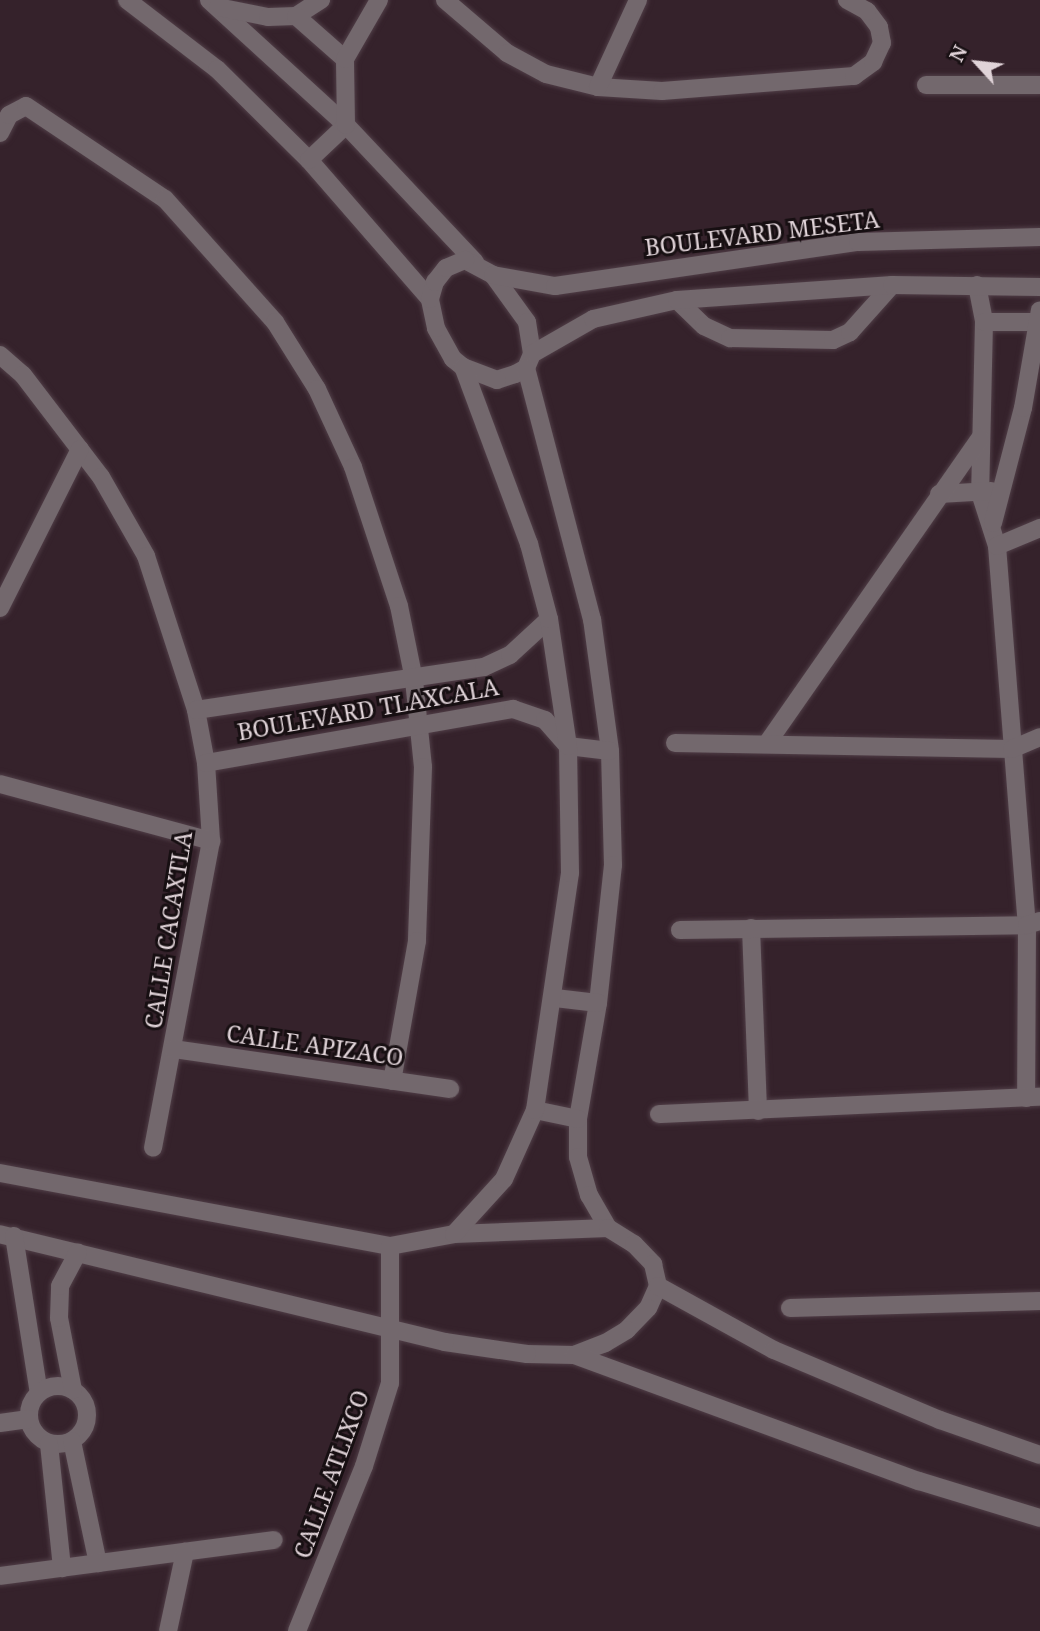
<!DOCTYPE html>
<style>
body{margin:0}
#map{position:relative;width:1040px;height:1631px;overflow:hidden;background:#35222b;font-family:"Noto Serif",serif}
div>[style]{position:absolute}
.roads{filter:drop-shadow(0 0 2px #503e47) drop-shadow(0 0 2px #503e47)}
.minor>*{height:18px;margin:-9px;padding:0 9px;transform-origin:9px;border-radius:9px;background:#73686d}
.minor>.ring{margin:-9px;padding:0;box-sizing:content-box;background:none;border:18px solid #73686d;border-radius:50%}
span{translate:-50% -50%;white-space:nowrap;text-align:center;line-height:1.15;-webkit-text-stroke:6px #170f12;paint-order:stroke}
.street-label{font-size:23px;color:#e0d3d8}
.north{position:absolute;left:942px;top:28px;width:70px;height:70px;-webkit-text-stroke:5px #170f12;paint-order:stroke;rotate:297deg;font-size:19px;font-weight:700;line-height:28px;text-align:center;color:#e0d3d8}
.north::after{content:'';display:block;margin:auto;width:24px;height:32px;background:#e0d3d8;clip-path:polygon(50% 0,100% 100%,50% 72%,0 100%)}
</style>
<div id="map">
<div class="roads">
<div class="minor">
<i style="left:127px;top:0;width:113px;rotate:37.5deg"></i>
<i style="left:217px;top:69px;width:129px;rotate:44.7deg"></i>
<i style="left:309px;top:160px;width:184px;rotate:49deg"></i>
<i style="left:209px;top:0;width:185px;rotate:42.4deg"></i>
<i style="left:346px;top:125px;width:188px;rotate:46.7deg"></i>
<i style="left:445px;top:0;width:82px;rotate:40.5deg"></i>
<i style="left:507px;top:53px;width:44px;rotate:28.3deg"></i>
<i style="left:546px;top:74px;width:54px;rotate:14deg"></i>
<i style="left:598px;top:87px;width:64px;rotate:3.6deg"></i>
<i style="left:662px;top:91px;width:193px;rotate:-4.5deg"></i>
<i style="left:854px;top:76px;width:24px;rotate:-36deg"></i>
<i style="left:873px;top:62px;width:21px;rotate:-65deg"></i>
<i style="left:882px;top:43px;width:16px;rotate:-101deg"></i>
<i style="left:879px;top:27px;width:20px;rotate:-127deg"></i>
<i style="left:867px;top:11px;width:23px;rotate:-151deg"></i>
<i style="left:218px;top:7px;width:51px;rotate:11.3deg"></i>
<i style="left:268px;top:17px;width:28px;rotate:-2deg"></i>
<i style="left:296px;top:16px;width:30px;rotate:-33deg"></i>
<i style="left:296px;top:16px;width:65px;rotate:41.3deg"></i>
<i style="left:926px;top:85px;width:114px"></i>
<i style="left:598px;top:87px;width:96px;rotate:-65.3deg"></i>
<i style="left:0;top:133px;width:20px;rotate:-63deg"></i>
<i style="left:9px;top:115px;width:19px;rotate:-28deg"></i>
<i style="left:26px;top:106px;width:167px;rotate:33.8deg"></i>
<i style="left:165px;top:199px;width:165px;rotate:48.2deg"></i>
<i style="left:275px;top:322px;width:79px;rotate:57.9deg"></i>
<i style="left:317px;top:389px;width:86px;rotate:65.2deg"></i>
<i style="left:353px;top:467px;width:146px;rotate:71.7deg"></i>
<i style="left:399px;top:606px;width:76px;rotate:78.5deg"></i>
<i style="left:414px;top:680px;width:87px;rotate:84.1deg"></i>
<i style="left:423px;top:767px;width:174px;rotate:92deg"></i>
<i style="left:417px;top:941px;width:142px;rotate:100.1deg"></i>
<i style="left:309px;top:160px;width:51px;rotate:-43.4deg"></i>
<i style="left:346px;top:125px;width:66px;rotate:-90.9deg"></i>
<i style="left:345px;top:59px;width:68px;rotate:-60deg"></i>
<i style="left:465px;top:260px;width:32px;rotate:28deg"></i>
<i style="left:493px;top:275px;width:58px;rotate:54.1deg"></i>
<i style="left:527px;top:322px;width:32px;rotate:81deg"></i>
<i style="left:532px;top:354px;width:15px;rotate:113deg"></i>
<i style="left:526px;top:368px;width:13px;rotate:151deg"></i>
<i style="left:515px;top:374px;width:19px;rotate:162deg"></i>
<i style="left:497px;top:380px;width:36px;rotate:-159deg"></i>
<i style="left:463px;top:367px;width:13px;rotate:-141deg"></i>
<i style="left:453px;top:359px;width:35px;rotate:-119deg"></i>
<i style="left:436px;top:328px;width:30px;rotate:-102deg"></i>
<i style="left:430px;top:299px;width:18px;rotate:-74deg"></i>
<i style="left:435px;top:282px;width:18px;rotate:-52deg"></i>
<i style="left:446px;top:268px;width:21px;rotate:-23deg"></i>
<i style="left:493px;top:275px;width:63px;rotate:10.1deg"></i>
<i style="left:555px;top:286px;width:306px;rotate:-8.3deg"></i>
<i style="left:858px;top:242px;width:182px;rotate:-1.6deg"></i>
<i style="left:977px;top:285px;width:38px;rotate:79deg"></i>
<i style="left:984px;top:322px;width:171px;rotate:91.3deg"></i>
<i style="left:980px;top:493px;width:56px;rotate:72.2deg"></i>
<i style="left:997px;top:546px;width:380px;rotate:85.5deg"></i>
<i style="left:1027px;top:925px;width:173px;rotate:90.3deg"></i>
<i style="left:677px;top:300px;width:37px;rotate:44deg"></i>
<i style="left:704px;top:326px;width:29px;rotate:25deg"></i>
<i style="left:730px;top:338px;width:103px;rotate:1.1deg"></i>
<i style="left:833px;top:340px;width:19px;rotate:-25deg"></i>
<i style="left:850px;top:332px;width:63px;rotate:-48.2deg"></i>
<i style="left:984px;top:322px;width:52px"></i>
<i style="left:532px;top:354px;width:70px;rotate:-29.8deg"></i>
<i style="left:593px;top:319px;width:86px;rotate:-12.7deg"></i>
<i style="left:677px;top:300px;width:216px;rotate:-4deg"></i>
<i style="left:892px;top:285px;width:148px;rotate:0.8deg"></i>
<i style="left:0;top:355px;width:30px;rotate:41deg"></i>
<i style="left:23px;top:375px;width:128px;rotate:52.6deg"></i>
<i style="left:101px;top:477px;width:91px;rotate:60.3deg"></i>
<i style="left:146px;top:556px;width:162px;rotate:72deg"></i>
<i style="left:196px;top:710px;width:54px;rotate:79.3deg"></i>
<i style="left:206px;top:763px;width:78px;rotate:86.3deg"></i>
<i style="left:211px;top:841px;width:312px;rotate:100.7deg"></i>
<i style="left:526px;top:368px;width:260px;rotate:75.3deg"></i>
<i style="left:592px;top:619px;width:133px;rotate:82.2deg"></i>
<i style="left:610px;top:751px;width:114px;rotate:88.5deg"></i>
<i style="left:613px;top:865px;width:139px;rotate:96.2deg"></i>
<i style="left:598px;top:1003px;width:118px;rotate:99.8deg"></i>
<i style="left:578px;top:1119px;width:38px;rotate:90deg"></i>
<i style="left:578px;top:1157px;width:40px;rotate:74deg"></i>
<i style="left:589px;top:1195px;width:38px;rotate:60deg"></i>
<i style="left:939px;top:494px;width:52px;rotate:-3.3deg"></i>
<i style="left:993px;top:523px;width:119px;rotate:-75.4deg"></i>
<i style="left:1023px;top:408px;width:99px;rotate:-80.2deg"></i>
<i style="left:997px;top:546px;width:47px;rotate:-22.7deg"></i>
<i style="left:0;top:608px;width:178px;rotate:-63.3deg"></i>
<i style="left:196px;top:710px;width:291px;rotate:-8.5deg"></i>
<i style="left:484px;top:667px;width:29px;rotate:-25deg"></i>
<i style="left:510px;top:655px;width:53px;rotate:-42.7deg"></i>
<i style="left:768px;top:742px;width:371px;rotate:-55.1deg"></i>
<i style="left:675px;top:743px;width:337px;rotate:1deg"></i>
<i style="left:1012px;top:749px;width:30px;rotate:-23deg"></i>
<i style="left:206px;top:763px;width:312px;rotate:-10deg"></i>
<i style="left:513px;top:709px;width:34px;rotate:19deg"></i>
<i style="left:545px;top:720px;width:35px;rotate:49deg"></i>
<i style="left:568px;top:746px;width:42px;rotate:6.8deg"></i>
<i style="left:0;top:784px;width:219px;rotate:15.1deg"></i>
<i style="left:751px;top:928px;width:183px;rotate:87.8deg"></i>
<i style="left:680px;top:930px;width:347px;rotate:-0.8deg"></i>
<i style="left:1027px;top:925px;width:14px;rotate:-17deg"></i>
<i style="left:555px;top:998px;width:43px;rotate:6.6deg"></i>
<i style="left:173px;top:1049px;width:280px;rotate:8.2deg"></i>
<i style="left:535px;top:1110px;width:44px;rotate:11.8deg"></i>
<i style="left:659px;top:1114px;width:381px;rotate:-2.6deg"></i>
<i style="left:0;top:1173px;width:397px;rotate:10.6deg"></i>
<i style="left:390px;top:1246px;width:65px;rotate:-10.6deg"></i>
<i style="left:454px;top:1234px;width:154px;rotate:-2.2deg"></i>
<i style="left:608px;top:1228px;width:31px;rotate:32deg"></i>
<i style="left:634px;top:1244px;width:28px;rotate:46deg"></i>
<i style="left:653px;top:1264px;width:23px;rotate:77deg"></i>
<i style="left:658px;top:1286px;width:24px;rotate:114deg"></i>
<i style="left:648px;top:1308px;width:30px;rotate:134deg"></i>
<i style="left:627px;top:1330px;width:26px;rotate:149deg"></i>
<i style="left:605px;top:1343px;width:33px;rotate:159deg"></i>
<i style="left:574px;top:1355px;width:47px;rotate:-178.8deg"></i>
<i style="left:527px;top:1354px;width:83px;rotate:-171.7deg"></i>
<i style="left:445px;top:1342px;width:458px;rotate:-166.4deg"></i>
<i style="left:454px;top:1234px;width:74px;rotate:-47.7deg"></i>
<i style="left:504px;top:1179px;width:76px;rotate:-65.8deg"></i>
<i style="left:535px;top:1110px;width:240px;rotate:-81.6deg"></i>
<i style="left:570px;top:873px;width:127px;rotate:-90.9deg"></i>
<i style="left:568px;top:746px;width:128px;rotate:-98.5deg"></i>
<i style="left:549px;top:619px;width:78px;rotate:-104.9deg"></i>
<i style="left:529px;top:544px;width:189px;rotate:-110.4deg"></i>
<i style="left:14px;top:1236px;width:159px;rotate:81deg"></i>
<i style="left:658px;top:1286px;width:132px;rotate:28.9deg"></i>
<i style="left:774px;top:1350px;width:180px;rotate:22.9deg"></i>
<i style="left:940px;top:1420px;width:106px;rotate:19.3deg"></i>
<i style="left:790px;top:1308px;width:250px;rotate:-1.6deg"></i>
<i style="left:574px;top:1355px;width:367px;rotate:20.1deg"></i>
<i style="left:919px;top:1481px;width:127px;rotate:17deg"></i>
<i class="ring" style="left:29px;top:1386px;width:40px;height:40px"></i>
<i style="left:73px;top:1390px;width:73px;rotate:-101deg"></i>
<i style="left:59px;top:1318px;width:32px;rotate:-88deg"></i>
<i style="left:60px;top:1286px;width:38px;rotate:-62deg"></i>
<i style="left:0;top:1423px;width:29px;rotate:-8deg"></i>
<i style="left:72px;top:1441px;width:125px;rotate:78deg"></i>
<i style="left:49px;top:1444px;width:125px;rotate:84deg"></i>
<i style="left:0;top:1576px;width:276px;rotate:-7.5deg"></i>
<i style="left:168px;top:1631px;width:81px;rotate:-77.9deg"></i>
<i style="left:297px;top:1631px;width:178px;rotate:-67.9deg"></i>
<i style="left:364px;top:1466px;width:87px;rotate:-72.6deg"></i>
<i style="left:390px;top:1383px;width:137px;rotate:-90deg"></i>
</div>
</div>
<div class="street-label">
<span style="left:762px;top:233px;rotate:-7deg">BOULEVARD MESETA</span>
<span style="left:368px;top:709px;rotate:-10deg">BOULEVARD TLAXCALA</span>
<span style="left:168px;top:930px;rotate:-81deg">CALLE CACAXTLA</span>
<span style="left:315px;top:1045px;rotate:8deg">CALLE APIZACO</span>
<span style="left:331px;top:1474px;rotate:-70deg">CALLE ATLIXCO</span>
</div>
<div class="north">N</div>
</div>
